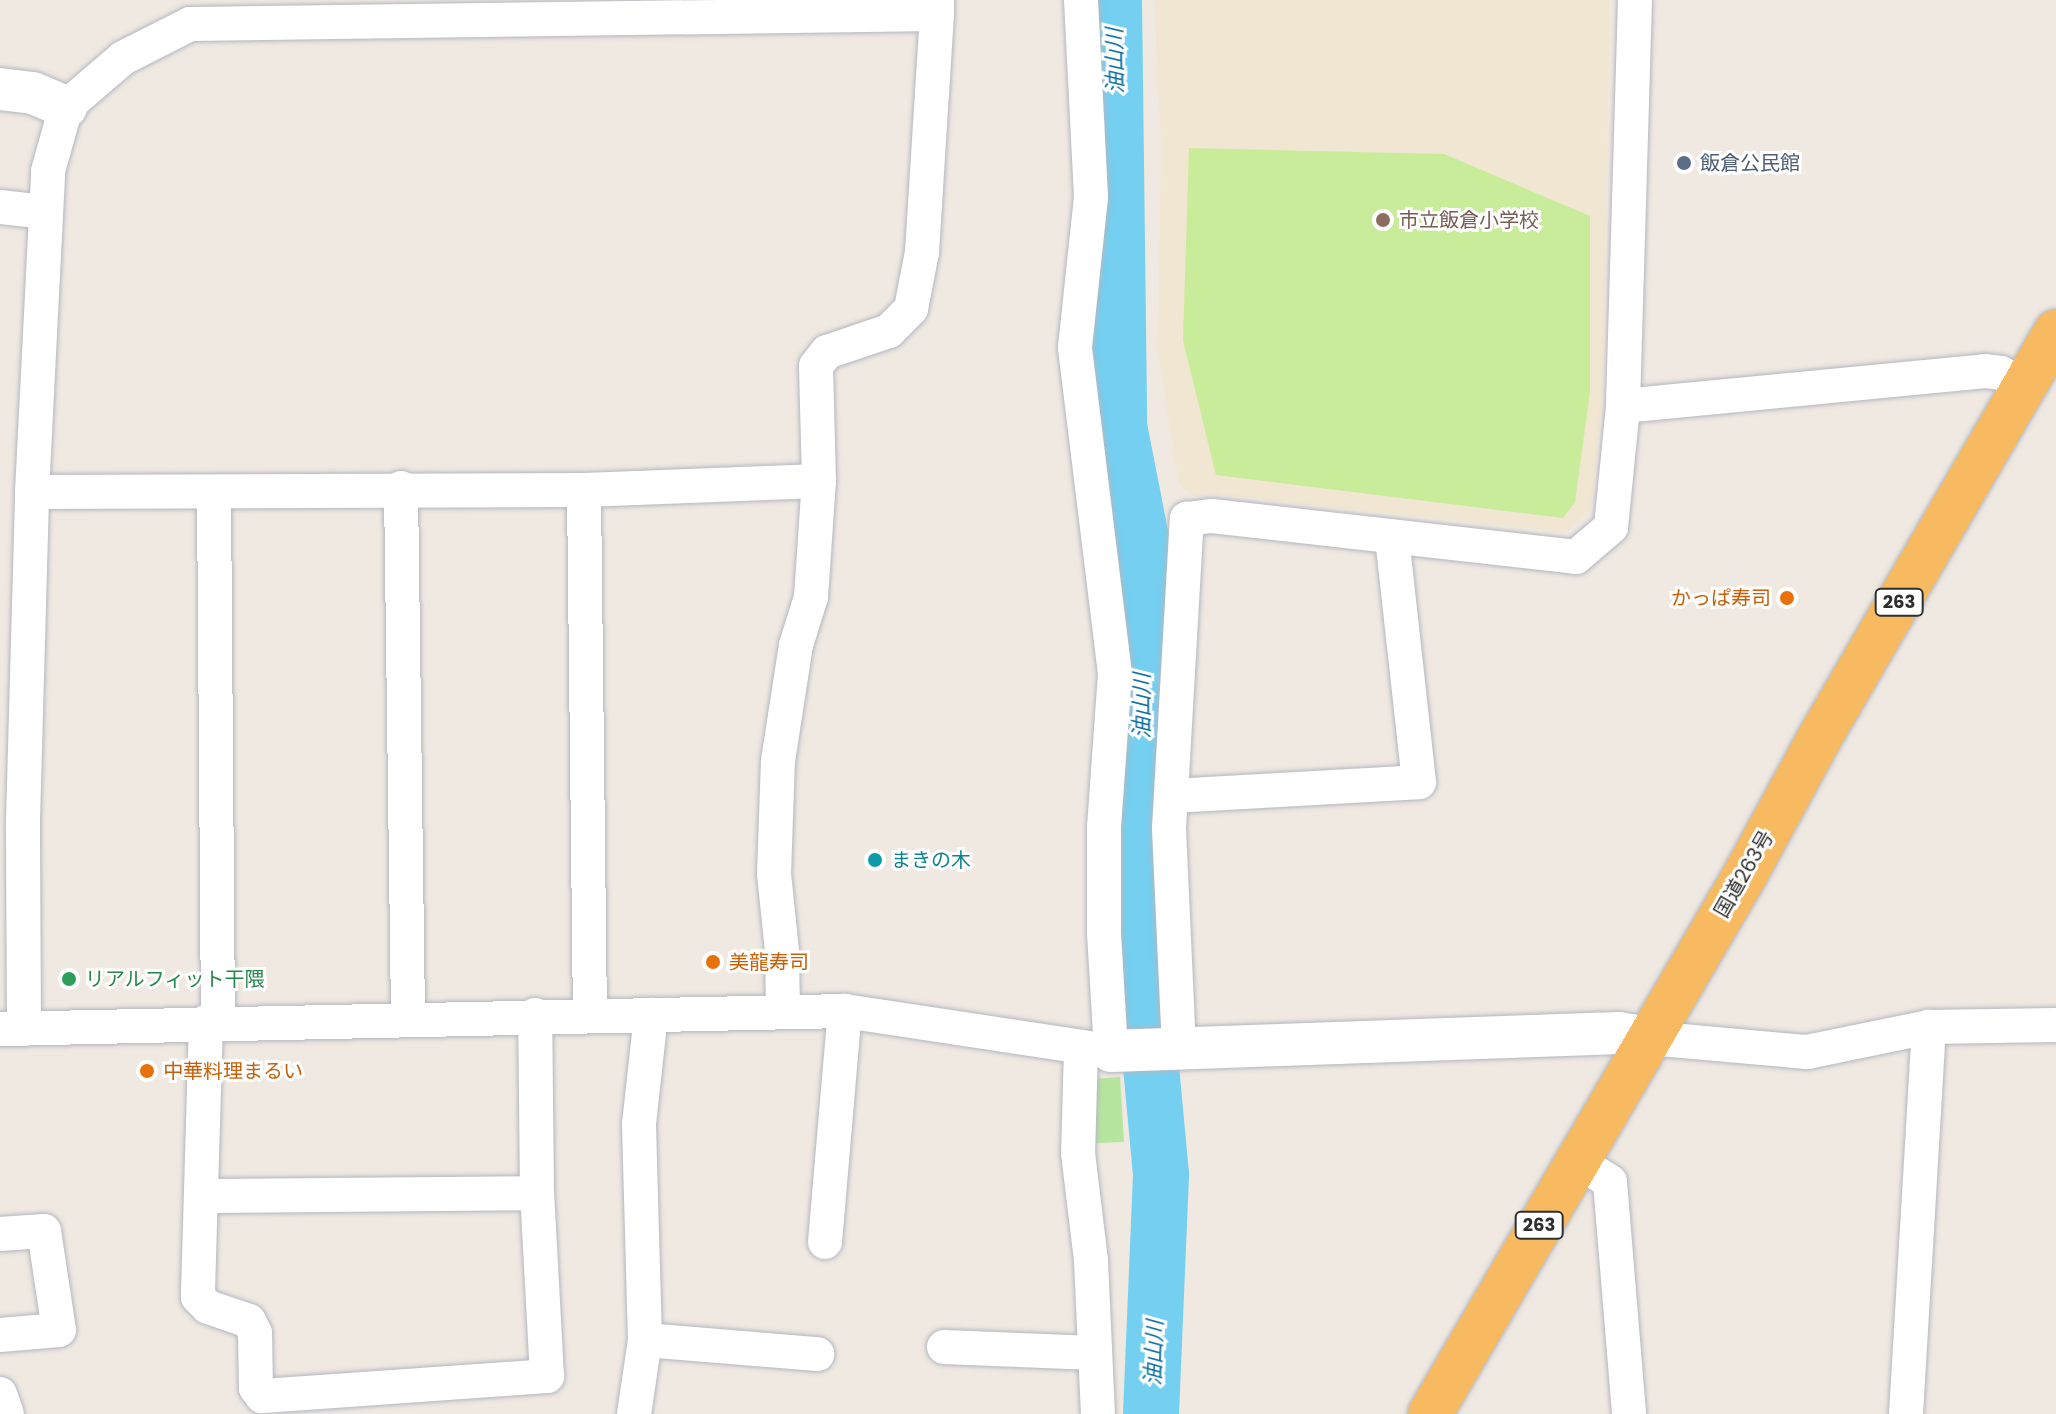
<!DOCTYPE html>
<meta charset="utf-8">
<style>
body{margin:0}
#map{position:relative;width:2056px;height:1414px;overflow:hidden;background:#efe9e1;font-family:Poppins,"Noto Sans JP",sans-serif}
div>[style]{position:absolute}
.education>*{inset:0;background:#f0e6d1}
.green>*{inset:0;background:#b6e59e}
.pitch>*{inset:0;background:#c9ec9a}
.river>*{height:56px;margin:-28px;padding:0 28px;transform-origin:28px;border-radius:28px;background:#75cff0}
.roads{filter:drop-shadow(0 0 2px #b4b7c1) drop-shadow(0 0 2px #b4b7c1)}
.minor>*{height:34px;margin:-17px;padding:0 17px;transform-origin:17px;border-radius:17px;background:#fff}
.tertiary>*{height:42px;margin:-21px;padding:0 21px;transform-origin:21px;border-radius:21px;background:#fff}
.trunk>*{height:44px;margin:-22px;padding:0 22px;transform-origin:22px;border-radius:22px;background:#f8ba60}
.dots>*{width:22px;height:22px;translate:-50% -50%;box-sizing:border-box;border:4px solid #fff;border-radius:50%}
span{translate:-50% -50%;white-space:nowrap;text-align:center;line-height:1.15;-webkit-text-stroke:6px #fff;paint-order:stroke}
.shield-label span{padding:2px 6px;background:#fff;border:2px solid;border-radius:6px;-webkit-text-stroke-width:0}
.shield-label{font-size:18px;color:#2e2e2e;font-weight:700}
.service-label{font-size:20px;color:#4e5e75}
.left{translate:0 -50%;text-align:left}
.education-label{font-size:20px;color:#785e54}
.food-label{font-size:20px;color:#c56008}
.right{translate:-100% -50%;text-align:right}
.culture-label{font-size:20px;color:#0d838f}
.street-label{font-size:20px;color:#2e2e2e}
.leisure-label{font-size:20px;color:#27864d}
.water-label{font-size:22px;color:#0d6fa3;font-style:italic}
</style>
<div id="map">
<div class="education">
<i style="clip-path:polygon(1154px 0,1610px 0,1602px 405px,1591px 510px,1566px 532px,1213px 494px,1195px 497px,1179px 484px,1158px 353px,1161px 143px)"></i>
</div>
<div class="green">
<i style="clip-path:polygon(1120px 1077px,1124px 1142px,1095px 1143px,1092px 1079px)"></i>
</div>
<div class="pitch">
<i style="clip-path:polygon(1189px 148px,1444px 154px,1590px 216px,1590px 392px,1575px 502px,1563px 518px,1216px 475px,1183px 341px)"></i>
</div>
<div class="river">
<i style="left:1114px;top:0;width:426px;rotate:89.3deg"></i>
<i style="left:1119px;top:426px;width:114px;rotate:78.9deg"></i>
<i style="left:1141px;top:538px;width:133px;rotate:87.8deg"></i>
<i style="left:1146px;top:671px;width:331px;rotate:90.2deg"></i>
<i style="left:1145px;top:1002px;width:174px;rotate:84.7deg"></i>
<i style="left:1161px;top:1175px;width:239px;rotate:92.4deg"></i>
</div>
<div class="roads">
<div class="minor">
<i style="left:1635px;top:0;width:406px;rotate:91.7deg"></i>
<i style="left:1623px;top:406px;width:364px;rotate:-5.5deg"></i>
<i style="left:1985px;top:371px;width:16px;rotate:7deg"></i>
<i style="left:2001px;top:373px;width:26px;rotate:29deg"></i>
<i style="left:0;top:207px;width:46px;rotate:6.2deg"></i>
<i style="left:401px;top:488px;width:531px;rotate:89.24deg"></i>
<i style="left:584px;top:490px;width:525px;rotate:89.35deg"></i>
<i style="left:32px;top:492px;width:552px;rotate:-0.21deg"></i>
<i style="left:584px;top:490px;width:235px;rotate:-2.2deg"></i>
<i style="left:214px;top:492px;width:530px;rotate:89.57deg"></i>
<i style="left:1171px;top:796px;width:248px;rotate:-3.2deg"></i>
<i style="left:1419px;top:782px;width:247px;rotate:-96.3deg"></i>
<i style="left:783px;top:1011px;width:60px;rotate:-91deg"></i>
<i style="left:782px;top:951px;width:77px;rotate:-95.9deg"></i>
<i style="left:774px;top:874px;width:113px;rotate:-88deg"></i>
<i style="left:778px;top:761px;width:117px;rotate:-81.2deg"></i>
<i style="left:796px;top:645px;width:50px;rotate:-72.6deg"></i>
<i style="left:811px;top:597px;width:116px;rotate:-86.1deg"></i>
<i style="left:819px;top:481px;width:115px;rotate:-91.5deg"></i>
<i style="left:816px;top:366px;width:18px;rotate:-52deg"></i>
<i style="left:827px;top:352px;width:65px;rotate:-18.7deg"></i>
<i style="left:889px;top:331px;width:31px;rotate:-45deg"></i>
<i style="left:911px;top:309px;width:58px;rotate:-79.1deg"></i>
<i style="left:922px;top:252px;width:238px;rotate:-86.4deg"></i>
<i style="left:206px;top:1022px;width:275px;rotate:91.7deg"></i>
<i style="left:198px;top:1297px;width:14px;rotate:45deg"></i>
<i style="left:208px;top:1307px;width:43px;rotate:18.9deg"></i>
<i style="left:249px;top:1321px;width:13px;rotate:63deg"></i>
<i style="left:255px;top:1333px;width:55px;rotate:89deg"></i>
<i style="left:256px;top:1388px;width:10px;rotate:53deg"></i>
<i style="left:262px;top:1396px;width:286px;rotate:-4deg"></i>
<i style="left:547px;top:1376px;width:183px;rotate:-93.1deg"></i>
<i style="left:537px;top:1193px;width:178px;rotate:-90.6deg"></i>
<i style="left:0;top:1029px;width:845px;rotate:-1.22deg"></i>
<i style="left:845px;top:1011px;width:269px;rotate:8.6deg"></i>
<i style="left:1111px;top:1051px;width:119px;rotate:-93.4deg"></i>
<i style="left:1104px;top:932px;width:105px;rotate:-90deg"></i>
<i style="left:1104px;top:827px;width:153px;rotate:-85.9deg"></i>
<i style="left:1115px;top:674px;width:329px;rotate:-97deg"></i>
<i style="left:1075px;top:347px;width:151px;rotate:-83.9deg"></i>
<i style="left:1091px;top:197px;width:197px;rotate:-92.9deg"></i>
<i style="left:24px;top:1029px;width:209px;rotate:-90.3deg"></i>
<i style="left:23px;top:820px;width:328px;rotate:-88.4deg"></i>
<i style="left:32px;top:492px;width:321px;rotate:-87.1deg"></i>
<i style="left:48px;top:171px;width:66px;rotate:-74.3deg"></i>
<i style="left:66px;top:107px;width:75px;rotate:-40.7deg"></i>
<i style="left:123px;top:58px;width:75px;rotate:-26.9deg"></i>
<i style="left:190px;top:24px;width:747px;rotate:-0.77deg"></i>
<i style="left:937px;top:14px;width:14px;rotate:-90deg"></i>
<i style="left:1649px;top:1038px;width:159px;rotate:5.1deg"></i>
<i style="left:1807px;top:1052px;width:125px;rotate:-11.6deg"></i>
<i style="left:1929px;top:1027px;width:127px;rotate:-0.9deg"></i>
<i style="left:1081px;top:1048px;width:105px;rotate:91.6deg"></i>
<i style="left:1078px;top:1153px;width:109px;rotate:83.1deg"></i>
<i style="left:1091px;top:1261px;width:153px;rotate:87.4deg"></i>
<i style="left:1179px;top:1049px;width:221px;rotate:-92.6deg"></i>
<i style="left:1169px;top:828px;width:310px;rotate:-86.7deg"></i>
<i style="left:1187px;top:519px;width:25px;rotate:-7deg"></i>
<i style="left:1212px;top:516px;width:366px;rotate:6.4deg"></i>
<i style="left:1576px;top:557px;width:46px;rotate:-40.6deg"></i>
<i style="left:1611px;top:527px;width:122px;rotate:-84.3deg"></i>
<i style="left:1577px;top:1161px;width:39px;rotate:32deg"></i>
<i style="left:1610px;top:1182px;width:233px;rotate:85.3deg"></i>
<i style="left:203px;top:1196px;width:334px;rotate:-0.5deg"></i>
<i style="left:0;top:1234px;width:44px;rotate:-3.9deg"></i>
<i style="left:44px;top:1231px;width:100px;rotate:81.4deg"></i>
<i style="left:59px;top:1330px;width:59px;rotate:175.2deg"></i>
<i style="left:825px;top:1242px;width:232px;rotate:-85.1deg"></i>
<i style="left:645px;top:1340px;width:173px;rotate:4.7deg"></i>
<i style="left:944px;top:1347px;width:150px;rotate:2.3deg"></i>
<i style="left:0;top:1394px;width:21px;rotate:71deg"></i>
<i style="left:634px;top:1414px;width:75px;rotate:-81.5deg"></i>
<i style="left:645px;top:1340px;width:216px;rotate:-91.6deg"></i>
<i style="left:639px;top:1124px;width:110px;rotate:-83.7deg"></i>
<i style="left:1906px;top:1414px;width:388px;rotate:-86.6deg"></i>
</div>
<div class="tertiary">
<i style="left:0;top:89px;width:33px;rotate:7deg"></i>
<i style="left:33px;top:93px;width:36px;rotate:23deg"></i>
<i style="left:1111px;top:1051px;width:507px;rotate:-2.03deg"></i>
<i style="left:1618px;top:1033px;width:31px;rotate:9deg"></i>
</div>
<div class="trunk">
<i style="left:1430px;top:1414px;width:624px;rotate:-59.7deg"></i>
<i style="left:1745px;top:875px;width:157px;rotate:-61.5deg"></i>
<i style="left:1820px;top:737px;width:469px;rotate:-59.8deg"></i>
</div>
</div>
<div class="dots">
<i style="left:1684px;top:163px;background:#5c6f8a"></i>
<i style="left:1383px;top:220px;background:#8d6e63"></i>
<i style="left:1787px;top:598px;background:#e8710a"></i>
<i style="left:875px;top:860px;background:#0f9aa8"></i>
<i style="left:713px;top:962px;background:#e8710a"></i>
<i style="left:69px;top:979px;background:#2e9e5b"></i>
<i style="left:147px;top:1071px;background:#e8710a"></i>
</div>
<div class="shield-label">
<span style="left:1899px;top:602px">263</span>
<span style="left:1539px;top:1225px">263</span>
</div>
<div class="service-label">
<span class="left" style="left:1700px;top:163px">飯倉公民館</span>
</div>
<div class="education-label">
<span class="left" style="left:1399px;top:220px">市立飯倉小学校</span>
</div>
<div class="food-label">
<span class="right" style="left:1771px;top:598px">かっぱ寿司</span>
<span class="left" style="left:729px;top:962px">美龍寿司</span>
<span class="left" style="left:163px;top:1071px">中華料理まるい</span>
</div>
<div class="culture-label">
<span class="left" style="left:891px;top:860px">まきの木</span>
</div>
<div class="street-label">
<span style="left:1744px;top:874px;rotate:-60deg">国道263号</span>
</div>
<div class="leisure-label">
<span class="left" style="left:85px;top:979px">リアルフィット干隈</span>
</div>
<div class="water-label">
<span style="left:1115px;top:61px;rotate:-91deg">油山川</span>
<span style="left:1142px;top:706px;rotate:-90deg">油山川</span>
<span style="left:1154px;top:1353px;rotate:-88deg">油山川</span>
</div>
</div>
